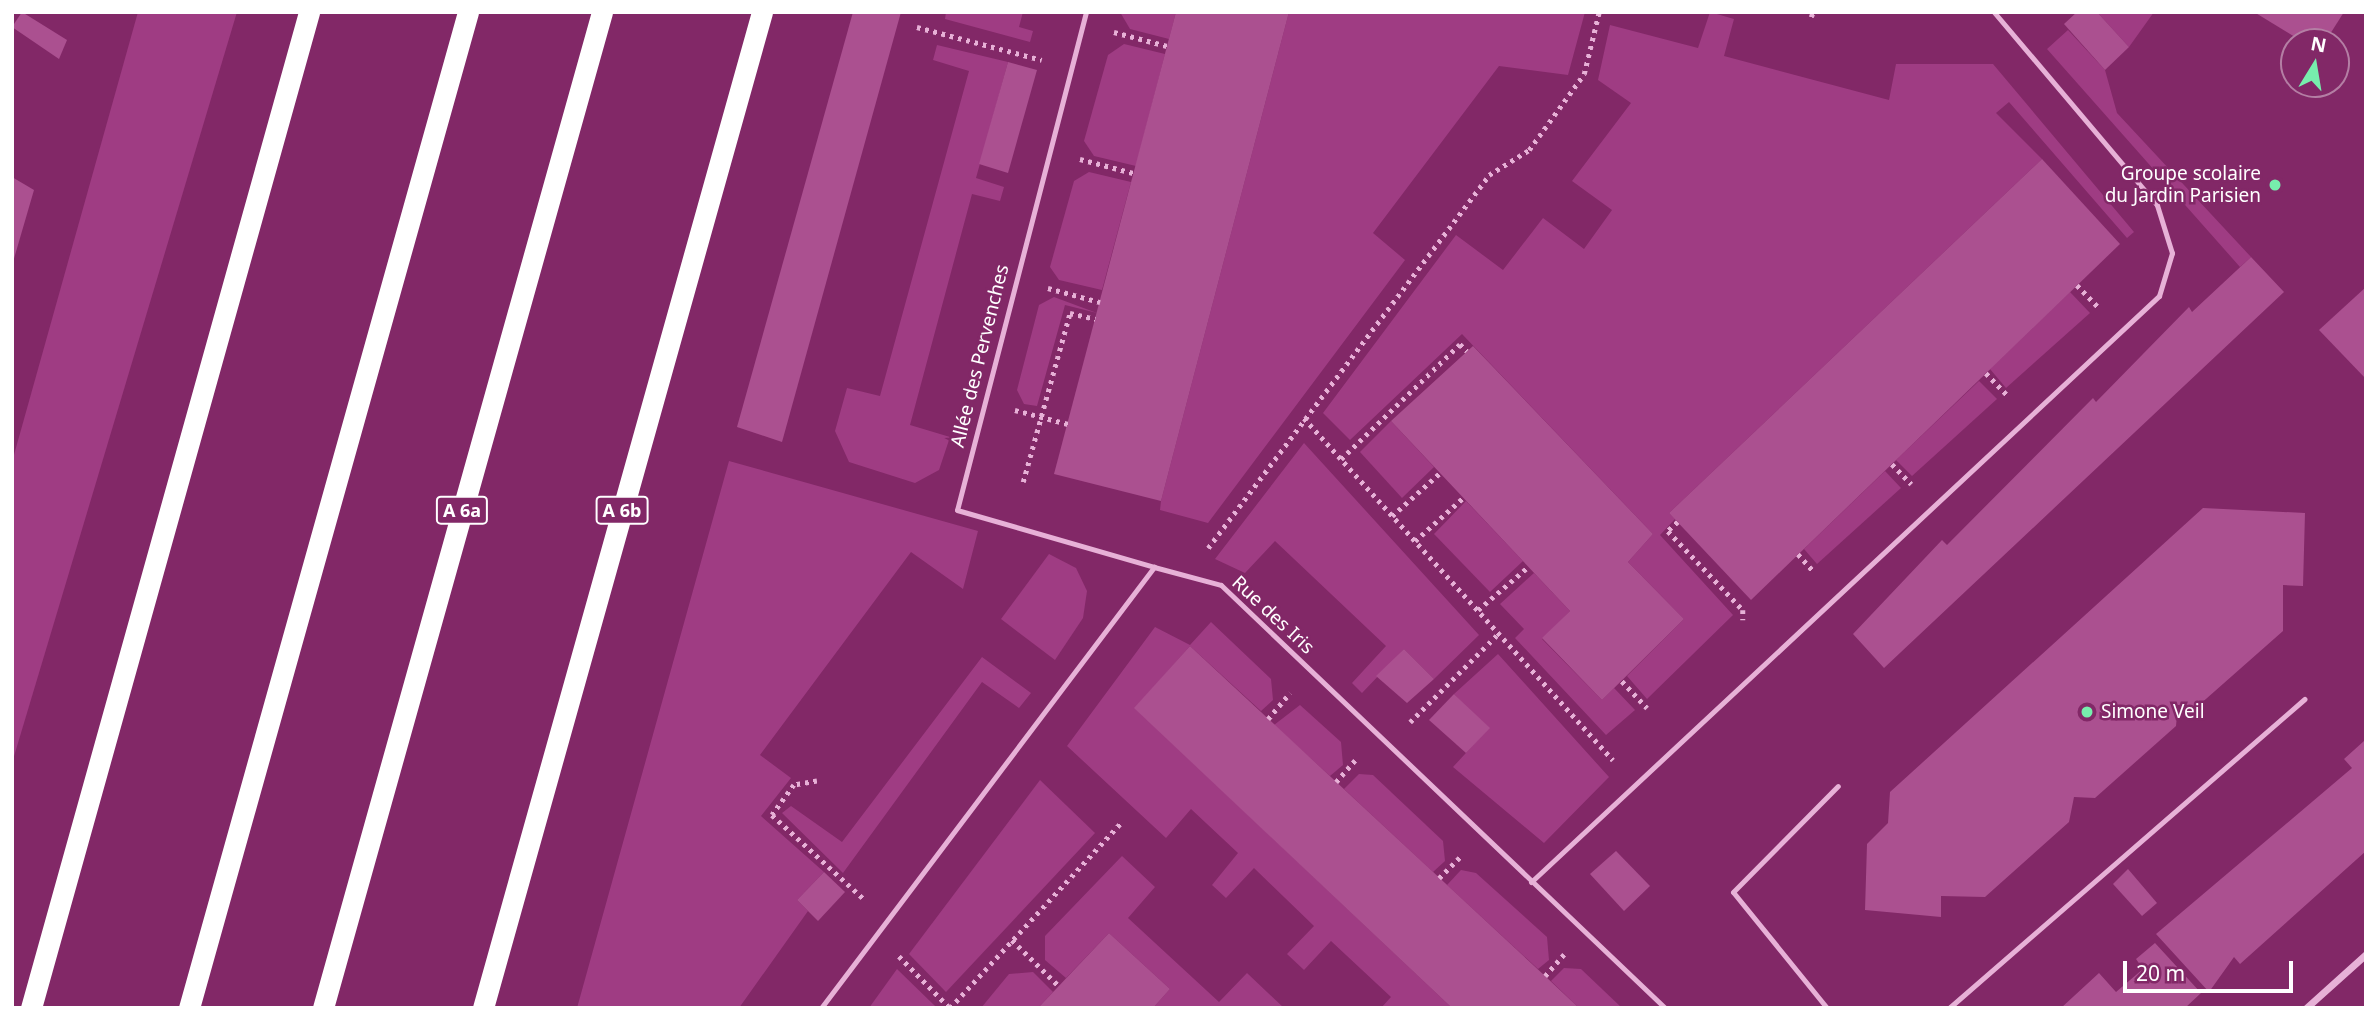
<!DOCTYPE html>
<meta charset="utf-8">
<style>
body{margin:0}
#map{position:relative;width:2378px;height:1020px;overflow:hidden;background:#822867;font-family:"Noto Sans",sans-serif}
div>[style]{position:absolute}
.green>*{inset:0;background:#9f3c83}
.building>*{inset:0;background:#ab5090}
.path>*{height:4.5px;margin-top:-2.25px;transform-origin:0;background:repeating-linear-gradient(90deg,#e7b1d7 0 3.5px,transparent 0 8.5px)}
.lane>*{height:5px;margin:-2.5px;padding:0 2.5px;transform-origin:2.5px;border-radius:2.5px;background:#e7b1d7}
.street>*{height:7px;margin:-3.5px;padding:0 3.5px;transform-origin:3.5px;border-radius:3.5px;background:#e7b1d7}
.highway>*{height:21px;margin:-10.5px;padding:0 10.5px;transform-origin:10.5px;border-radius:10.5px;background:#fff}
.dots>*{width:19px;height:19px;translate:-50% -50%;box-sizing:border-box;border:4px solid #822867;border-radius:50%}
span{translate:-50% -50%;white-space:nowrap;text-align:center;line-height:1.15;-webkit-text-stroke:5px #822867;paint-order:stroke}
.shield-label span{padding:2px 5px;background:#822867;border:2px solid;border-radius:5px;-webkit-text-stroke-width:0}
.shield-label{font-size:18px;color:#fff;font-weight:700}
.poi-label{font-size:19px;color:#fff}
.right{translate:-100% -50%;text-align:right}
.left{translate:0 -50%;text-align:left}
.street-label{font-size:19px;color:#fff}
.frame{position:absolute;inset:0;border:14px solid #fff;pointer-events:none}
.north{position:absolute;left:2280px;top:28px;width:70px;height:70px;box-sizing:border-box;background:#822867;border:2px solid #b47ea4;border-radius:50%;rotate:11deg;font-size:19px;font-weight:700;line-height:28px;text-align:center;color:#fff}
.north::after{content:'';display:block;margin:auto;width:24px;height:32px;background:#77eead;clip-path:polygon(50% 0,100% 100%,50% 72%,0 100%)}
.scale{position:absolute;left:2123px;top:961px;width:170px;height:32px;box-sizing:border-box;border:4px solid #fff;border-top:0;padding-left:9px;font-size:21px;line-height:24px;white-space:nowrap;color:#fff;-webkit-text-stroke:5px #822867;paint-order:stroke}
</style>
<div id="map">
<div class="green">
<i style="clip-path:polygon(138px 12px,237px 12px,12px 763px,12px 462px)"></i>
<i style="clip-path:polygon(946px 12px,1023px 12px,1019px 27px,1033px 31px,1030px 42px,945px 19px)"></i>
<i style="clip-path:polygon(1120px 12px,1176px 12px,1169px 39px,1130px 29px)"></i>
<i style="clip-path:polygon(1289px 12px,1585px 12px,1568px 75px,1499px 66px,1373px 233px,1405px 260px,1208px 523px,1160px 510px,1161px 501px)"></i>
<i style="clip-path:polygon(1710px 12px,1734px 19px,1724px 56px,1889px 100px,1896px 64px,1993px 64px,2134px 232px,2127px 238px,2009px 102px,1996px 113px,2042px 159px,1669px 513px,1675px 519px,1660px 535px,1733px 615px,1647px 699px,1627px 676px,1684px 619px,1628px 562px,1653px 534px,1462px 334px,1350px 440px,1323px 413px,1456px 235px,1503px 270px,1543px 218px,1584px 249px,1612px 210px,1572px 181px,1631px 103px,1598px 80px,1610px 25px,1698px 48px)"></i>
<i style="clip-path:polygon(2097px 12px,2154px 12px,2129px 47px)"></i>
<i style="clip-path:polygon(2068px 30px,2105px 70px,2117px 113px,2251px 257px,2240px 267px,2047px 49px)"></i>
<i style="clip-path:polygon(1124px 44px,1165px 54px,1136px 166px,1094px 156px,1084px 141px,1108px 55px)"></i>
<i style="clip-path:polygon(937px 45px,1008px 62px,976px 178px,1004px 187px,1000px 201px,972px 194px,910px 425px,950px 437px,939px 470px,915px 483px,849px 462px,835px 431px,847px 388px,880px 396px,969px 71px,933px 60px)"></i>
<i style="clip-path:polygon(1089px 172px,1131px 182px,1102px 290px,1059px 280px,1050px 267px,1074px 181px)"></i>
<i style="clip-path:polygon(2070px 292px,2090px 313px,2006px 388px,1990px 369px)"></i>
<i style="clip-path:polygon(1054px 297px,1097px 313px,1065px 305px,1037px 406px,1024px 404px,1017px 390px,1039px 305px)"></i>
<i style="clip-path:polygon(1979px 381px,1997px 399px,1912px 476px,1896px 460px)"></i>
<i style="clip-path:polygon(1391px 421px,1434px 467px,1402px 498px,1360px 452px)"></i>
<i style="clip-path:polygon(1304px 443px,1479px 635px,1434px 679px,1404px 649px,1362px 693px,1352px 683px,1386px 646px,1275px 541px,1245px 573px,1215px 559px)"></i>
<i style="clip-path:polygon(729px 461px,978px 531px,963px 589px,911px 552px,760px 755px,791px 778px,761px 816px,824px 872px,797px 900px,808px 911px,739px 1008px,577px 1008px)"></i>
<i style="clip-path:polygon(1885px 471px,1901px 488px,1817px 564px,1804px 549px)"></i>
<i style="clip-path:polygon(1466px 501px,1523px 561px,1490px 592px,1434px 534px)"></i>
<i style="clip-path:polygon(1049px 554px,1076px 568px,1087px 591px,1083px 618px,1055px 660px,1001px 619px)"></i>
<i style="clip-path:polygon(1534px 573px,1570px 611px,1542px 639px,1602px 700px,1614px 688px,1635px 710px,1606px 735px,1515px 638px,1524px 629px,1500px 604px)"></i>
<i style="clip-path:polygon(1211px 622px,1271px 679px,1273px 700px,1261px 711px,1190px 646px,1135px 708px,1452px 1008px,1381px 1008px,1391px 997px,1331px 941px,1304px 970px,1287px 954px,1314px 926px,1254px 868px,1226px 898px,1212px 885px,1238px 853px,1191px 809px,1166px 838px,1067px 746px,1155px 627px,1190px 645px)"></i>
<i style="clip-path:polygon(1498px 654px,1609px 777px,1544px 843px,1453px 767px,1489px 728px,1454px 694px)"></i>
<i style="clip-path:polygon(982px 657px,1031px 693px,1019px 708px,982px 682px,843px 873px,782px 813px,791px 806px,842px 842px)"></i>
<i style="clip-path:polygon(1300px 705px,1341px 742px,1343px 765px,1330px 776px,1274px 725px)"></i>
<i style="clip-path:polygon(1359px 774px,1373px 775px,1443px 841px,1445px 861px,1433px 872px,1344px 789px)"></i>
<i style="clip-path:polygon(1040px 780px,1095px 833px,946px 992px,909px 954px)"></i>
<i style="clip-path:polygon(1122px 856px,1155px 887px,1128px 918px,1219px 1002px,1247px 973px,1284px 1008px,1153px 1008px,1170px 989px,1109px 933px,1066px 978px,1045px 960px,1045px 936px)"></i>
<i style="clip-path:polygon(1461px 870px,1476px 873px,1547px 937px,1549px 960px,1538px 969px,1447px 885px)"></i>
<i style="clip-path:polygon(1564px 968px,1581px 969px,1622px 1008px,1579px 1008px,1551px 981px)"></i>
<i style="clip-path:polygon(897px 969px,935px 1006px,933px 1008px,869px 1008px)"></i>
<i style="clip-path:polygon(1033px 972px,1053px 992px,1038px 1008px,981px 1008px,1009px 974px)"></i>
</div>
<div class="building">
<i style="clip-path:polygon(22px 12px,67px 40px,59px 59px,12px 27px)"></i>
<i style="clip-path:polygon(853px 12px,901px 12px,782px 442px,737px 427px)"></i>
<i style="clip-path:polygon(1176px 12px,1289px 12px,1161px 501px,1054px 474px)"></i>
<i style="clip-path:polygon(2077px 12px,2097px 12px,2129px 47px,2105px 70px,2064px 24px)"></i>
<i style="clip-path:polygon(2254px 12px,2344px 12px,2325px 42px,2303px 42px)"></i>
<i style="clip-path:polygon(1008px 62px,1037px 70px,1008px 173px,979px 164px)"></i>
<i style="clip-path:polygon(2042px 159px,2120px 244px,1751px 600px,1669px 513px)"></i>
<i style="clip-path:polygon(12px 177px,34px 190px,13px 262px,12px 262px)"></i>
<i style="clip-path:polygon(2251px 257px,2284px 292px,1884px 668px,1853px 634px,1942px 540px,1947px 545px,2093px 398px,2096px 402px,2189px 307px,2192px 312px)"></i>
<i style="clip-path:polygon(2366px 287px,2366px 379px,2319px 330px)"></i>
<i style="clip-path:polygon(1473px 346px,1653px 534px,1628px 562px,1684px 619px,1602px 700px,1542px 638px,1570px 611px,1391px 421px)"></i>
<i style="clip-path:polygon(2203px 508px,2305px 513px,2303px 586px,2283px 585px,2283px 631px,2198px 706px,2178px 705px,2176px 726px,2095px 798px,2074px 797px,2069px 822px,1985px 897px,1941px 896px,1941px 917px,1865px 910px,1867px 844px,1888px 823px,1890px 792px)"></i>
<i style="clip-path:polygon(1190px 646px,1545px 976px,1579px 1008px,1452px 1008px,1134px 708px)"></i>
<i style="clip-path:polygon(1404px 649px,1434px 679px,1407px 703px,1376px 676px)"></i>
<i style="clip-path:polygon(1454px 694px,1490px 728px,1466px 753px,1429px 720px)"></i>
<i style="clip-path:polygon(2364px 741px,2366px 851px,2240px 964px,2234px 957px,2209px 992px,2156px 934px,2352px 768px,2344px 759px)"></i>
<i style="clip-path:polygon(1616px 851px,1650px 886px,1624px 911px,1590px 874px)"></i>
<i style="clip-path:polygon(2128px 869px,2157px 903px,2142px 916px,2113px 884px)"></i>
<i style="clip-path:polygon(824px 872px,845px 892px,818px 921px,797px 900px)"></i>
<i style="clip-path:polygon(1109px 933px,1170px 989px,1153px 1008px,1038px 1008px)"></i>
<i style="clip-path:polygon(2155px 943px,2201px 993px,2185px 1008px,2061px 1008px,2099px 973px,2116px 992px,2143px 969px,2136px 959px)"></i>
</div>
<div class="path">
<i style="left:1811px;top:17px;width:5px;rotate:-68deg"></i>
<i style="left:917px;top:27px;width:129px;rotate:14.8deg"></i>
<i style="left:1114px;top:32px;width:55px;rotate:14.8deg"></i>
<i style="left:1080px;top:159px;width:55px;rotate:14.8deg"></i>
<i style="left:2077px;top:285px;width:30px;rotate:46deg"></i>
<i style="left:1048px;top:288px;width:54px;rotate:15.1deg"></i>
<i style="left:1986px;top:373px;width:30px;rotate:46deg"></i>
<i style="left:1015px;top:410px;width:55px;rotate:14.8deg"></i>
<i style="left:1304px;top:418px;width:461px;rotate:47.9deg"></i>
<i style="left:1341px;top:459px;width:165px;rotate:-44deg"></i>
<i style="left:1460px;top:344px;width:10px;rotate:45deg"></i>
<i style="left:1892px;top:464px;width:28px;rotate:46deg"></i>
<i style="left:1023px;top:482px;width:175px;rotate:-74.5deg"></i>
<i style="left:1070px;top:313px;width:26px;rotate:13deg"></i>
<i style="left:1392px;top:516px;width:64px;rotate:-41.9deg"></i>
<i style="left:1678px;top:522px;width:13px;rotate:138deg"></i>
<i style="left:1668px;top:531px;width:109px;rotate:46.5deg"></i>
<i style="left:1743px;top:610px;width:10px;rotate:90deg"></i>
<i style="left:1415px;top:541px;width:64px;rotate:-41.9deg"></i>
<i style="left:1208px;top:548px;width:467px;rotate:-53deg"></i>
<i style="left:1489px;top:175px;width:47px;rotate:-32deg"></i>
<i style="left:1529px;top:150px;width:94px;rotate:-54.1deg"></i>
<i style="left:1584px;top:74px;width:64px;rotate:-76.4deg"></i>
<i style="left:1798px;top:554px;width:24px;rotate:48deg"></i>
<i style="left:1478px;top:610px;width:66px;rotate:-40.7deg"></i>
<i style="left:1622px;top:681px;width:37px;rotate:47deg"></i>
<i style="left:1268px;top:719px;width:34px;rotate:-50deg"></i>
<i style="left:1410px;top:722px;width:124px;rotate:-45deg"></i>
<i style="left:817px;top:781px;width:23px;rotate:170deg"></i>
<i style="left:794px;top:785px;width:37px;rotate:126deg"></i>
<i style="left:772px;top:815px;width:125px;rotate:42.4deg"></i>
<i style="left:1336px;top:782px;width:29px;rotate:-49deg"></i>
<i style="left:1439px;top:878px;width:31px;rotate:-45deg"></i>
<i style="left:1012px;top:940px;width:66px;rotate:44.4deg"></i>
<i style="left:899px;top:956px;width:73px;rotate:45.6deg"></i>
<i style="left:950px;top:1008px;width:252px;rotate:-47.3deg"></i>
<i style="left:1545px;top:976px;width:29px;rotate:-49deg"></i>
</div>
<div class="lane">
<i style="left:1086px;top:12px;width:514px;rotate:104.52deg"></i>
<i style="left:957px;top:510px;width:205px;rotate:16.1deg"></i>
<i style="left:1531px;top:882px;width:859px;rotate:-43.02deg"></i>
<i style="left:2159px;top:296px;width:45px;rotate:-73.2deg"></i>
<i style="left:2172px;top:253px;width:50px;rotate:-107.4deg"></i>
<i style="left:2157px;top:205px;width:253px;rotate:-130.2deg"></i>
<i style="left:821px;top:1008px;width:553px;rotate:-52.94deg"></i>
<i style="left:1154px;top:567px;width:69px;rotate:15deg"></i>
<i style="left:1221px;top:585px;width:613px;rotate:43.61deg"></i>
<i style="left:1827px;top:1008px;width:149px;rotate:-129deg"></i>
<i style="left:1733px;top:892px;width:149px;rotate:-45.3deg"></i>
<i style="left:1949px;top:1008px;width:471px;rotate:-41deg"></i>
</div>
<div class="street">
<i style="left:2306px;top:1008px;width:81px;rotate:-42deg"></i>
</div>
<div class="highway">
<i style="left:31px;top:1008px;width:1034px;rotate:-74.4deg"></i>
<i style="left:189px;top:1008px;width:1034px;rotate:-74.35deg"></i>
<i style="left:323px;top:1008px;width:1034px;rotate:-74.35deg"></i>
<i style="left:483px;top:1008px;width:1034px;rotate:-74.35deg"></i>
</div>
<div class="dots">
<i style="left:2275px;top:185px;background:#77eead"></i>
<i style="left:2087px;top:712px;background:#77eead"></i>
</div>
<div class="shield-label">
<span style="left:462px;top:510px">A 6a</span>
<span style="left:622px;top:510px">A 6b</span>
</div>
<div class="poi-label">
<span class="right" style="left:2261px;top:185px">Groupe scolaire<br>du Jardin Parisien</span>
<span class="left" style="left:2101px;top:712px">Simone Veil</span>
</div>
<div class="street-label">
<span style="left:980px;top:356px;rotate:-76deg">Allée des Pervenches</span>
<span style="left:1273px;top:615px;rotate:43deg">Rue des Iris</span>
</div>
<div class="frame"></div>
<div class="north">N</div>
<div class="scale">20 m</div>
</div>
